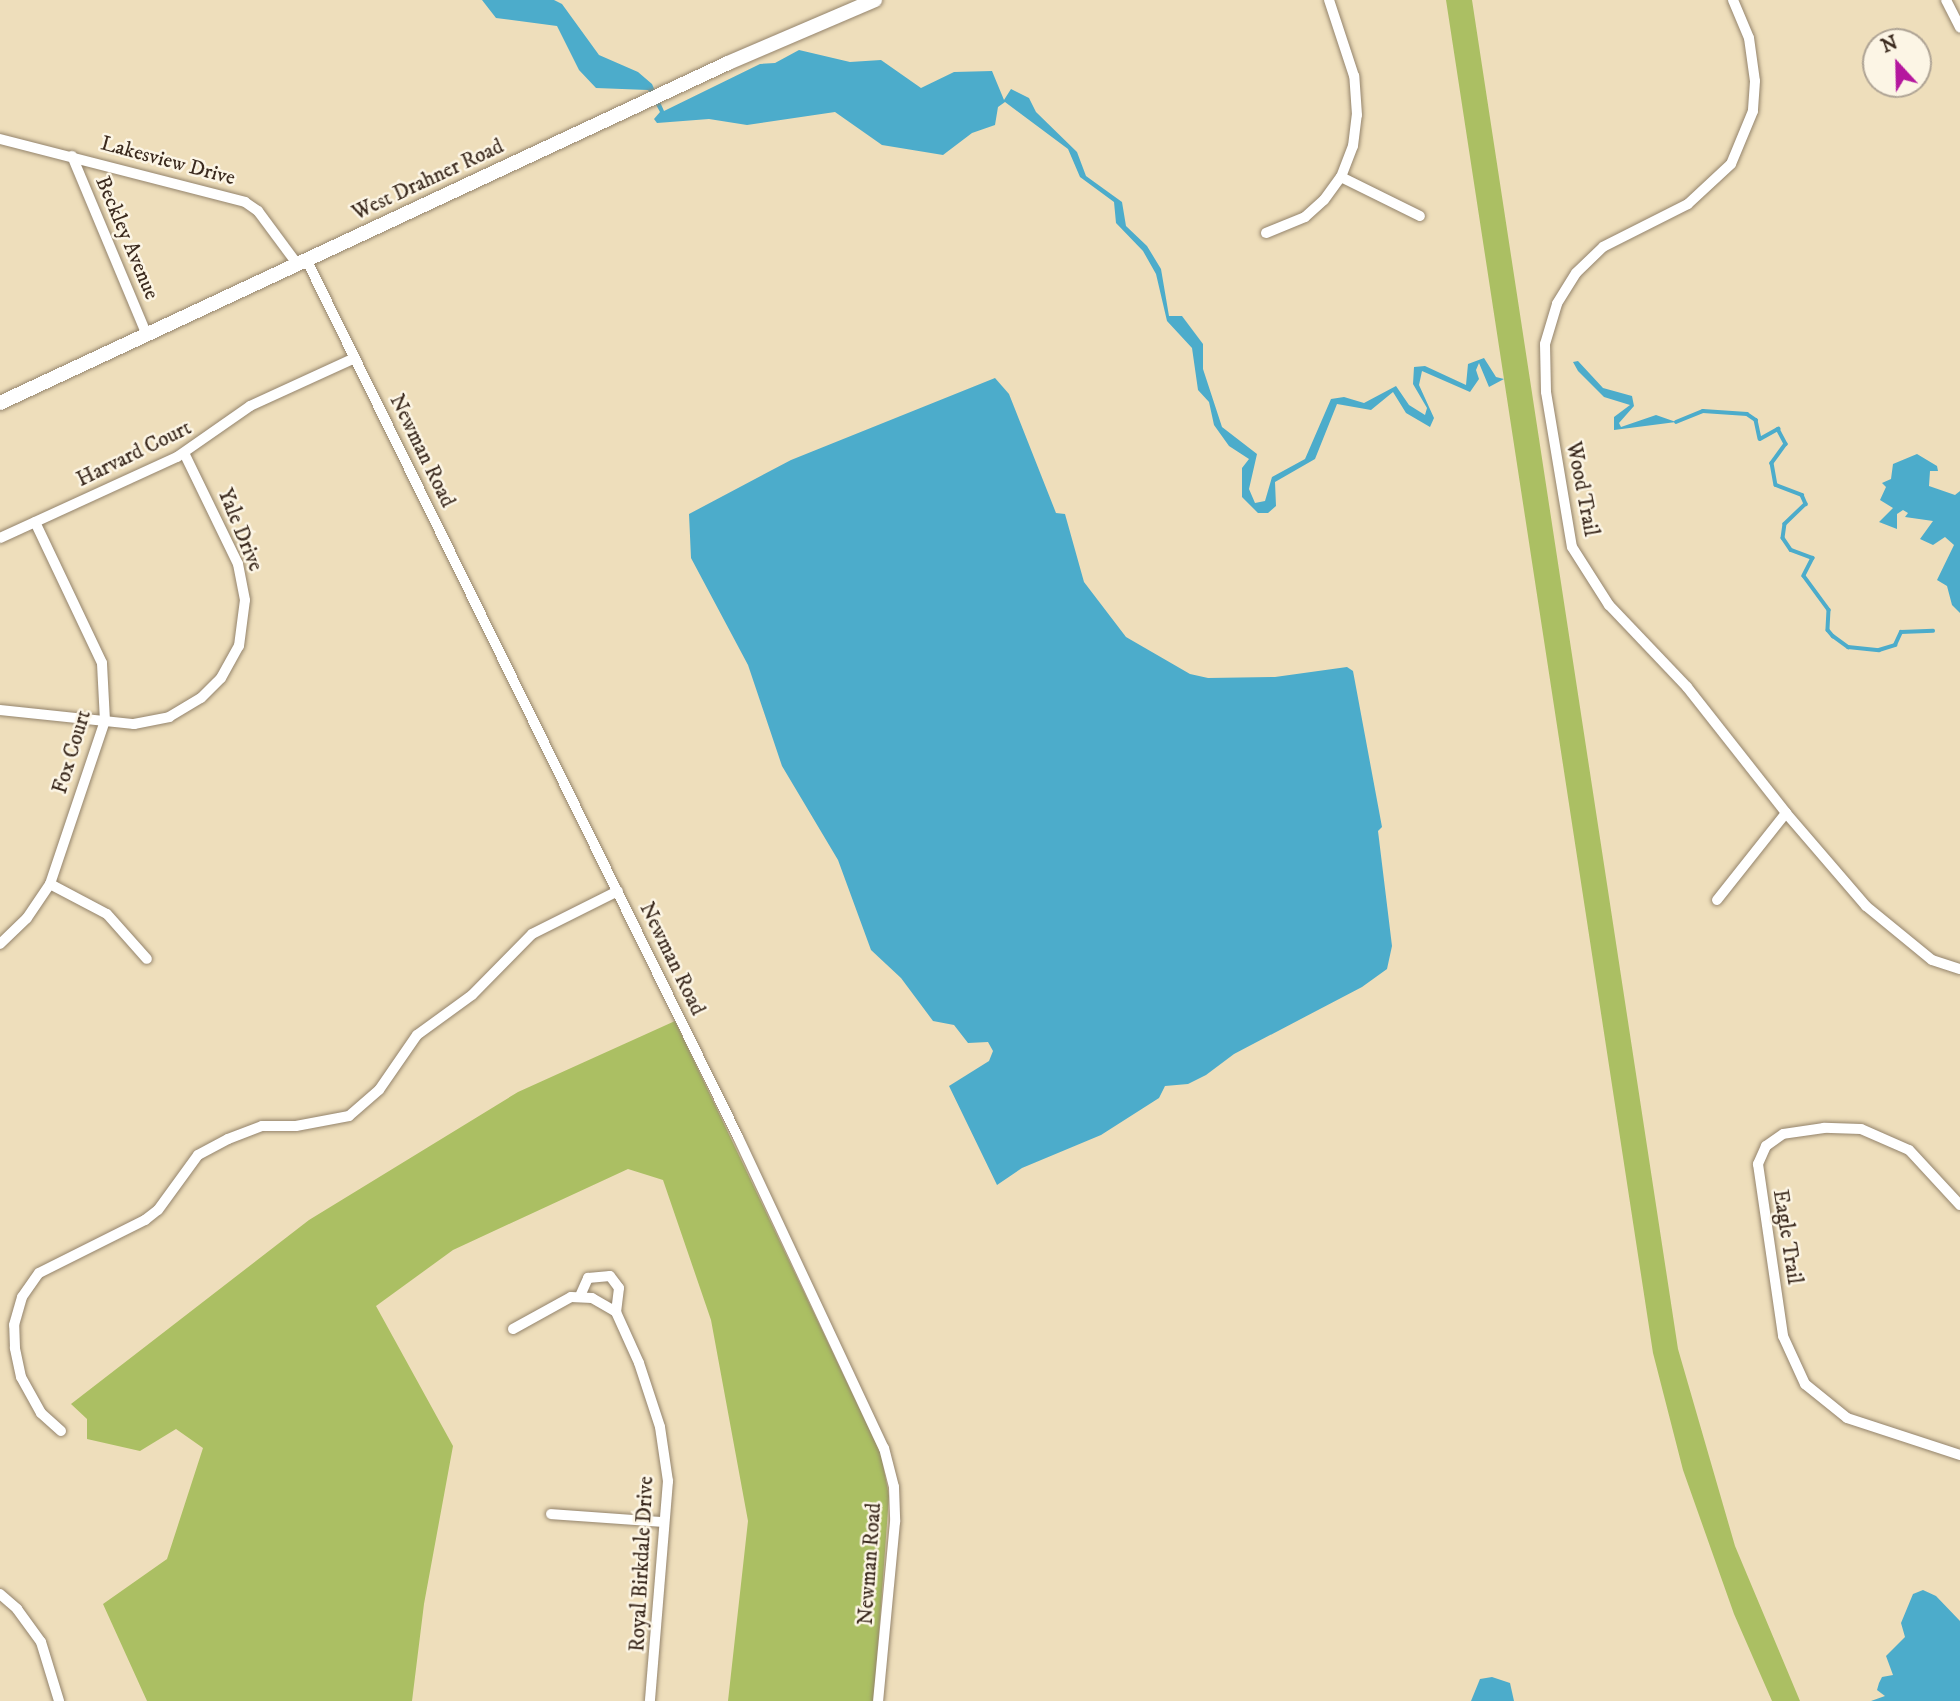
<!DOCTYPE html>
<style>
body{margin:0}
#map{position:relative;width:1960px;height:1701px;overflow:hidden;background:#eedebb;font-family:"IM FELL DW Pica",serif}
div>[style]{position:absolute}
.green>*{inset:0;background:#abbf63}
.water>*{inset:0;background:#4caccb}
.stream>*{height:3.5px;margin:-1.75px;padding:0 1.75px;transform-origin:1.75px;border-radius:1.75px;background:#4caccb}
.roads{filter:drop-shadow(0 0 2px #94846c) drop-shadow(0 0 2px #94846c)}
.minor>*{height:10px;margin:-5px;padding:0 5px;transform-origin:5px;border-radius:5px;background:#fff}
.tertiary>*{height:14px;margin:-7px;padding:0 7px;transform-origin:7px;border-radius:7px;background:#fff}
span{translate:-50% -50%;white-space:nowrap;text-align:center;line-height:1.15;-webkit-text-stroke:5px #fcf5e5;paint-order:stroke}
.street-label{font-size:21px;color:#3b2a1e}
.north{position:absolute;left:1862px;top:28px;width:70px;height:70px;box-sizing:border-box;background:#fcf5e5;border:2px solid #afa495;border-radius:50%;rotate:338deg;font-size:19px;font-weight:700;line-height:28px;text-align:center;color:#3b2a1e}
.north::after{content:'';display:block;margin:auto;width:24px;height:32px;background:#b5179e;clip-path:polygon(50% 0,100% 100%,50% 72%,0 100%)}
</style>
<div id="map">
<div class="green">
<i style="clip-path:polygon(1446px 0,1472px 0,1678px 1349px,1735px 1546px,1800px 1701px,1772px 1701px,1734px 1614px,1683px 1470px,1653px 1353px)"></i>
<i style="clip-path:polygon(675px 1021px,881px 1454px,889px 1496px,874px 1701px,728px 1701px,748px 1521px,711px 1320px,663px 1180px,628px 1169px,453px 1250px,376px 1306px,453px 1446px,424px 1604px,412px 1701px,147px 1701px,103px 1604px,167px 1559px,203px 1448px,176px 1429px,140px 1451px,87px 1439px,87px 1419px,71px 1404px,309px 1220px,518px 1092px)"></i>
</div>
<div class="water">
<i style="clip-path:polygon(482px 0,554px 0,562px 4px,599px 55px,638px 72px,652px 84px,664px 111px,760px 64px,775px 63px,799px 50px,850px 62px,881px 60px,921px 88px,954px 72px,992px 71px,1004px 100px,1011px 89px,1029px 98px,1036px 112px,1077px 152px,1086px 176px,1122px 202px,1126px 226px,1147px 246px,1161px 269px,1169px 316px,1182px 316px,1203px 344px,1203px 369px,1222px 427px,1257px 454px,1249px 489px,1255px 503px,1265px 501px,1272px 477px,1305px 459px,1331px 399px,1344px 397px,1364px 403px,1396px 386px,1409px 405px,1425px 415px,1427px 408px,1413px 384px,1414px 367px,1425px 366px,1466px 385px,1468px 364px,1484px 358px,1496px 377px,1504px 379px,1489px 387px,1479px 363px,1476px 370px,1479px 379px,1470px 392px,1422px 371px,1419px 385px,1434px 418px,1430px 427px,1406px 413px,1393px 392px,1371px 410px,1337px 404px,1315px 459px,1275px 482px,1276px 506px,1268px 513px,1258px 513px,1242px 497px,1242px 468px,1249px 459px,1229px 446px,1214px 425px,1209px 402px,1198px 390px,1192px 348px,1167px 321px,1156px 274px,1143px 251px,1116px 223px,1114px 202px,1080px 177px,1068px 149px,1005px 102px,998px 107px,995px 125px,972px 133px,943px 155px,882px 145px,835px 112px,747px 125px,709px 119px,657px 123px,654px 119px,660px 112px,648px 90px,596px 88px,579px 70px,557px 26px,496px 18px)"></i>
<i style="clip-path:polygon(1578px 361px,1603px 388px,1632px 396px,1634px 406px,1619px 423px,1621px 427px,1656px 415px,1676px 422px,1614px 430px,1614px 417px,1630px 405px,1604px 397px,1578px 371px,1573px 362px)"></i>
<i style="clip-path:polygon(995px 378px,1009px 394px,1056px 513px,1065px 514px,1084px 582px,1126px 637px,1190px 674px,1208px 678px,1275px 677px,1347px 667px,1353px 671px,1382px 827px,1378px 831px,1392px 946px,1387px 969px,1362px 987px,1234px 1054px,1206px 1075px,1188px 1084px,1165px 1086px,1159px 1098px,1101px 1135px,1022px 1168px,997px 1185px,949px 1086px,989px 1061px,993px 1051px,988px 1042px,968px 1043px,954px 1025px,933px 1021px,901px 978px,871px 950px,838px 860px,782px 766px,748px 665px,691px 558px,689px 514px,791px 460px)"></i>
<i style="clip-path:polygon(1917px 454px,1937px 466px,1938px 471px,1930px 471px,1929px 486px,1955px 495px,1960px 491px,1960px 613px,1952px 605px,1947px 586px,1937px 580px,1954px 545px,1945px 537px,1933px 545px,1920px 539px,1933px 521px,1905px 517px,1908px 513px,1903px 510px,1897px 514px,1897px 529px,1879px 522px,1893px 508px,1880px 500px,1886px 487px,1882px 483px,1891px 479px,1893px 464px)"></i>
<i style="clip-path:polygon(1923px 1590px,1936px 1596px,1960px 1621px,1960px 1701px,1871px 1701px,1885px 1696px,1877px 1690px,1879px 1683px,1882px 1677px,1893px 1675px,1886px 1656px,1905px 1637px,1901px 1623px,1913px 1594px)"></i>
<i style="clip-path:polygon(1492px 1677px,1510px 1683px,1514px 1701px,1471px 1701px,1480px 1679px)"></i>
</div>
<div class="stream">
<i style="left:1676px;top:422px;width:29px;rotate:-22deg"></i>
<i style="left:1703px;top:411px;width:44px;rotate:3.9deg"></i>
<i style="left:1747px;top:414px;width:11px;rotate:34deg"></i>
<i style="left:1756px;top:420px;width:19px;rotate:78deg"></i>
<i style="left:1760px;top:439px;width:21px;rotate:-29deg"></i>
<i style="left:1778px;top:429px;width:17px;rotate:62deg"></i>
<i style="left:1786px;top:444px;width:24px;rotate:126deg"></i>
<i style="left:1772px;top:463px;width:22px;rotate:80deg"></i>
<i style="left:1776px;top:485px;width:28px;rotate:21deg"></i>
<i style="left:1802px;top:495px;width:10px;rotate:66deg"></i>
<i style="left:1806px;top:504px;width:29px;rotate:136deg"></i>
<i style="left:1785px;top:524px;width:14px;rotate:98deg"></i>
<i style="left:1783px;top:538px;width:14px;rotate:56deg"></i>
<i style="left:1791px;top:550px;width:23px;rotate:20deg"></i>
<i style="left:1813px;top:558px;width:20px;rotate:117deg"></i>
<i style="left:1804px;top:576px;width:42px;rotate:53.7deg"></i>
<i style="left:1829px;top:610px;width:20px;rotate:93deg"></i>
<i style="left:1828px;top:630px;width:8px;rotate:50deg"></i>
<i style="left:1833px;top:636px;width:19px;rotate:36deg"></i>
<i style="left:1848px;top:647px;width:31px;rotate:6deg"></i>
<i style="left:1879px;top:650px;width:17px;rotate:-17deg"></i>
<i style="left:1895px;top:645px;width:14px;rotate:-65deg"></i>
<i style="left:1901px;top:632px;width:32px;rotate:-2deg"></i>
</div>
<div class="roads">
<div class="minor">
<i style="left:1733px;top:0;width:41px;rotate:67.2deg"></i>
<i style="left:1749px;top:38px;width:43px;rotate:82.1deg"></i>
<i style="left:1755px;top:81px;width:30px;rotate:94deg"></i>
<i style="left:1753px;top:111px;width:57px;rotate:112.5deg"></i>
<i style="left:1731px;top:164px;width:59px;rotate:137.1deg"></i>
<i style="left:1688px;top:204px;width:95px;rotate:153.2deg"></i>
<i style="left:1603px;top:247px;width:37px;rotate:136deg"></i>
<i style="left:1576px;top:273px;width:36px;rotate:122deg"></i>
<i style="left:1557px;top:304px;width:42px;rotate:106.7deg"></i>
<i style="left:1545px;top:344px;width:48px;rotate:88.8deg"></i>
<i style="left:1546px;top:392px;width:157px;rotate:80.5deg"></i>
<i style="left:1572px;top:547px;width:69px;rotate:57.5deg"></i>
<i style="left:1609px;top:605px;width:113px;rotate:46.4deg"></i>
<i style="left:1687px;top:687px;width:160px;rotate:51.8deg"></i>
<i style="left:1786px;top:813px;width:123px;rotate:49.3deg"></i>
<i style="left:1866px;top:906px;width:85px;rotate:39.3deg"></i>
<i style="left:1932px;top:960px;width:29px;rotate:18deg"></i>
<i style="left:1946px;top:0;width:31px;rotate:63deg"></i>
<i style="left:0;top:139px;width:253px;rotate:14.4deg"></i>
<i style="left:245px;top:202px;width:16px;rotate:35deg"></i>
<i style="left:258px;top:211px;width:67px;rotate:53.5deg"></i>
<i style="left:72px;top:156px;width:194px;rotate:67.3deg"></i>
<i style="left:1341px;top:177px;width:88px;rotate:26.3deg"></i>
<i style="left:1266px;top:233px;width:42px;rotate:-22.3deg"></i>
<i style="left:1305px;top:217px;width:25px;rotate:-42deg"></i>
<i style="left:1324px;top:200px;width:29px;rotate:-54deg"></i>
<i style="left:1341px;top:177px;width:33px;rotate:-69deg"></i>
<i style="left:1353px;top:146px;width:31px;rotate:-83deg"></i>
<i style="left:1357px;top:115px;width:39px;rotate:-94deg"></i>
<i style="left:1354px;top:76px;width:80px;rotate:-108.2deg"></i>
<i style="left:307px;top:261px;width:976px;rotate:63.8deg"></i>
<i style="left:738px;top:1137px;width:344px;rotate:64.9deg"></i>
<i style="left:884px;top:1448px;width:40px;rotate:75.6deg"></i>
<i style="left:894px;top:1487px;width:35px;rotate:88deg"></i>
<i style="left:895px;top:1522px;width:180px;rotate:95.4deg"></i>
<i style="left:0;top:538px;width:195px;rotate:-24.6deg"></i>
<i style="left:177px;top:457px;width:89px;rotate:-34.9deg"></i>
<i style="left:250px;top:406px;width:115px;rotate:-24.6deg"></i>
<i style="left:0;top:710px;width:135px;rotate:6deg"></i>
<i style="left:134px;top:724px;width:36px;rotate:-11deg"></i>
<i style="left:169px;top:717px;width:37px;rotate:-31deg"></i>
<i style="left:201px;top:698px;width:28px;rotate:-45deg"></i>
<i style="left:221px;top:678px;width:37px;rotate:-61deg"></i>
<i style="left:239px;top:646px;width:46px;rotate:-82.6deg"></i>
<i style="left:245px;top:600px;width:37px;rotate:-101deg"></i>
<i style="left:238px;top:564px;width:123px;rotate:-115.9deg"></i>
<i style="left:50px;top:884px;width:64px;rotate:27.8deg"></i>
<i style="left:107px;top:914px;width:60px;rotate:48.4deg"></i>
<i style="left:1717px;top:900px;width:111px;rotate:-51.6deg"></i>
<i style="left:0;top:944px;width:37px;rotate:-44deg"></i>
<i style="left:27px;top:918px;width:41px;rotate:-55.9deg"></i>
<i style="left:50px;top:884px;width:172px;rotate:-71.4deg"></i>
<i style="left:105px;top:721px;width:58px;rotate:-93deg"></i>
<i style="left:102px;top:663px;width:156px;rotate:-115.4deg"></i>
<i style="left:1960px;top:1205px;width:75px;rotate:-132.8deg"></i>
<i style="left:1909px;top:1150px;width:52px;rotate:-156.4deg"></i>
<i style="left:1861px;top:1129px;width:37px;rotate:-178deg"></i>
<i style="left:1824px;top:1128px;width:41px;rotate:171.7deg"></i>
<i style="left:1783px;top:1134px;width:21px;rotate:145deg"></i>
<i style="left:1766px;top:1146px;width:20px;rotate:114deg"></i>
<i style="left:1758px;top:1164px;width:174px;rotate:81.7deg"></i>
<i style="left:1783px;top:1336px;width:53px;rotate:65.4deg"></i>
<i style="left:1805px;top:1384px;width:54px;rotate:39deg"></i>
<i style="left:1847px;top:1418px;width:119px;rotate:18.1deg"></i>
<i style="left:580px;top:1296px;width:20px;rotate:-66deg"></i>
<i style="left:588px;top:1278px;width:22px;rotate:-5deg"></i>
<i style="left:610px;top:1276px;width:15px;rotate:53deg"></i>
<i style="left:619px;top:1288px;width:24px;rotate:97deg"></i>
<i style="left:513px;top:1329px;width:66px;rotate:-28.9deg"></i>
<i style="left:571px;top:1297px;width:21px;rotate:3deg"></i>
<i style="left:592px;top:1298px;width:28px;rotate:30deg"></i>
<i style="left:616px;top:1312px;width:56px;rotate:65.7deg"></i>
<i style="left:639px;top:1363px;width:67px;rotate:71.8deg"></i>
<i style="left:660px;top:1427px;width:55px;rotate:81.6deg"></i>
<i style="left:668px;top:1481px;width:221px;rotate:94.7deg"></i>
<i style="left:61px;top:1431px;width:27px;rotate:-138deg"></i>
<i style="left:41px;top:1413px;width:41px;rotate:-119.1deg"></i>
<i style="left:21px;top:1377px;width:30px;rotate:-102deg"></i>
<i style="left:15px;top:1348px;width:23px;rotate:-92deg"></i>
<i style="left:14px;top:1325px;width:29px;rotate:-74deg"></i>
<i style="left:22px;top:1297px;width:29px;rotate:-55deg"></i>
<i style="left:39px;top:1273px;width:119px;rotate:-26.6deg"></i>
<i style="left:145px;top:1220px;width:16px;rotate:-38deg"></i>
<i style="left:158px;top:1210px;width:68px;rotate:-54deg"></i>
<i style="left:198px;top:1155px;width:34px;rotate:-28deg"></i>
<i style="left:228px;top:1139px;width:36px;rotate:-21deg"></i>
<i style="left:262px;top:1126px;width:34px"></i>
<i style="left:296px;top:1126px;width:54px;rotate:-10.7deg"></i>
<i style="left:349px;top:1116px;width:40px;rotate:-41deg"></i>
<i style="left:379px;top:1090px;width:67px;rotate:-55.4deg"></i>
<i style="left:417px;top:1035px;width:68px;rotate:-36deg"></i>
<i style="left:472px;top:995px;width:86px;rotate:-45.5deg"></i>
<i style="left:532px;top:934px;width:96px;rotate:-26.6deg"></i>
<i style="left:551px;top:1514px;width:112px;rotate:4.1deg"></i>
<i style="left:0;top:1594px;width:23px;rotate:41deg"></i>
<i style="left:17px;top:1609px;width:41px;rotate:54deg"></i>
<i style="left:41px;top:1642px;width:62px;rotate:73deg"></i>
</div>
<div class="tertiary">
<i style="left:0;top:403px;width:803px;rotate:-25.03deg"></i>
<i style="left:728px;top:63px;width:160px;rotate:-23.2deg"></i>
</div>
</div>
<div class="street-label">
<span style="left:168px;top:161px;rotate:15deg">Lakesview Drive</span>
<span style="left:428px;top:180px;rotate:-25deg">West Drahner Road</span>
<span style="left:127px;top:238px;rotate:67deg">Beckley Avenue</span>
<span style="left:422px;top:451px;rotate:64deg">Newman Road</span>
<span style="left:134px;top:454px;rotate:-26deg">Harvard Court</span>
<span style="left:1582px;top:489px;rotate:79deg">Wood Trail</span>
<span style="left:240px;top:530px;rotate:68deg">Yale Drive</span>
<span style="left:72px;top:752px;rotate:-73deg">Fox Court</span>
<span style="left:672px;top:959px;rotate:64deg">Newman Road</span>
<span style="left:1787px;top:1237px;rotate:81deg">Eagle Trail</span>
<span style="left:642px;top:1564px;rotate:-87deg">Royal Birkdale Drive</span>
<span style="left:870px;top:1564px;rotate:-86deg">Newman Road</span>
</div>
<div class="north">N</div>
</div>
